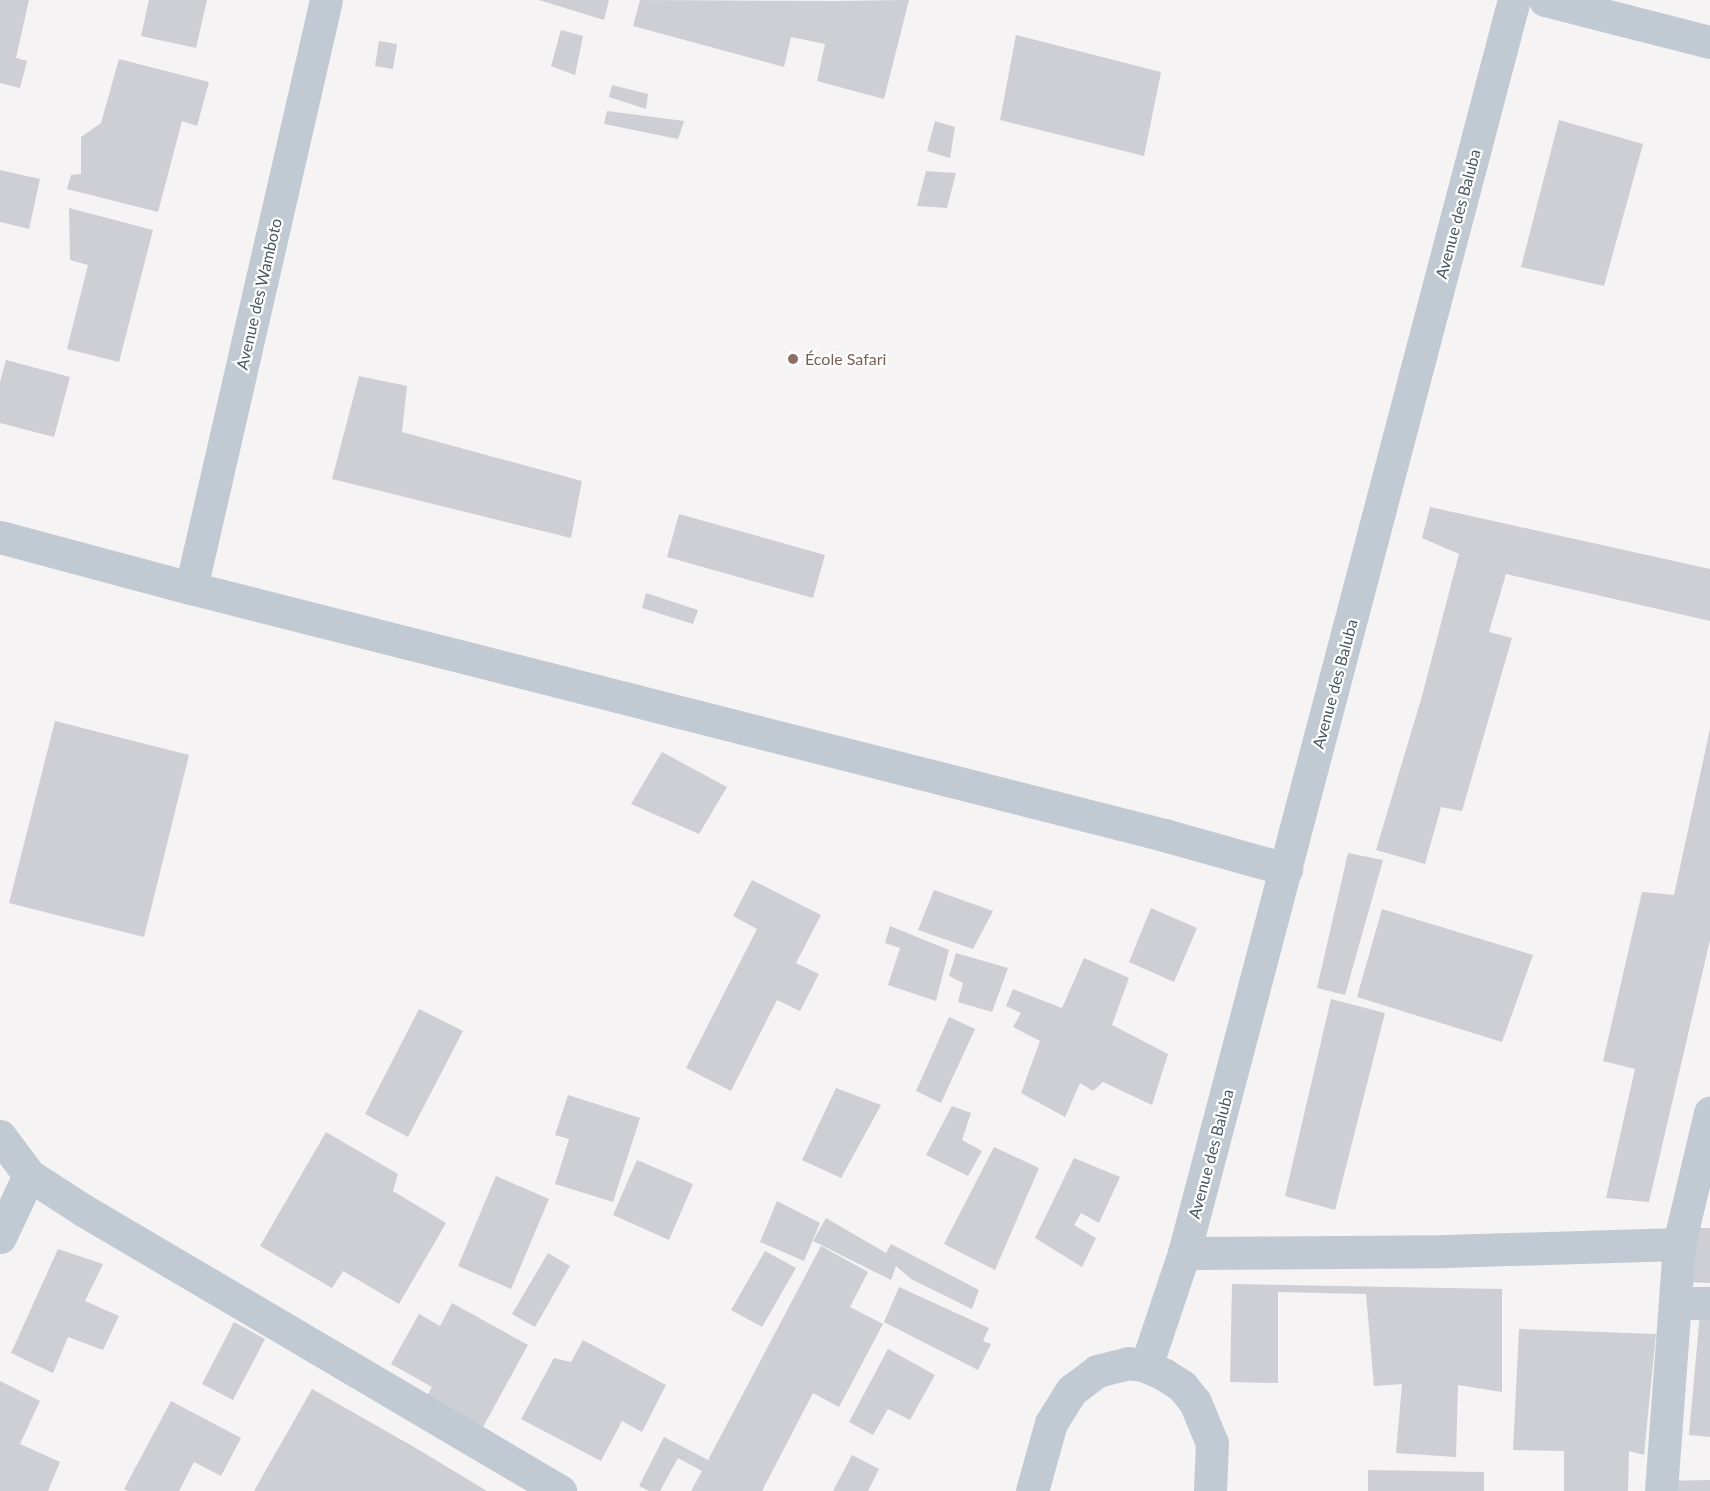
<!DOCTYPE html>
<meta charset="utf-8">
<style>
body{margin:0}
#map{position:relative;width:1710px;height:1491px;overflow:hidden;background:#f5f3f3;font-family:Lato,sans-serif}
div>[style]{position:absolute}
.building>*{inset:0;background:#cdcfd5}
.minor>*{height:33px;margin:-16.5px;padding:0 16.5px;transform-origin:16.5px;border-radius:16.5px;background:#c1cad2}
.dots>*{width:16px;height:16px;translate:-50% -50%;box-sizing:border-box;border:3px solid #fff;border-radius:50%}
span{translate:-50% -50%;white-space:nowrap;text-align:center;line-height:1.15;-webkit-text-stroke:4.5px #fff;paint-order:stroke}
.street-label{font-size:16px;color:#4a5661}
.education-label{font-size:16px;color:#785e54}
.left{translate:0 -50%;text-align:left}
</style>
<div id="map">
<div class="building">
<i style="clip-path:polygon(0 0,29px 0,16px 58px,27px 61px,20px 88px,0 83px)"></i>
<i style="clip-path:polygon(149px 0,207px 0,196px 48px,141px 36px)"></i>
<i style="clip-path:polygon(539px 0,609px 0,604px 20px)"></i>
<i style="clip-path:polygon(640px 0,835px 1px,909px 0,884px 99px,817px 81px,825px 44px,791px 37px,784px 67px,633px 26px)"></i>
<i style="clip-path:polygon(561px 30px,583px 36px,575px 75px,551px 66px)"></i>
<i style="clip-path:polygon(1016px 35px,1161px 72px,1144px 156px,1000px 120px)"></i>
<i style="clip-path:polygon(379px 41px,397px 44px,393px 69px,375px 66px)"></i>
<i style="clip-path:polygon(119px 59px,209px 82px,197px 126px,182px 121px,158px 212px,67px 189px,71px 175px,81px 174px,81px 137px,101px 123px)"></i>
<i style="clip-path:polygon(612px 85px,648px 94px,646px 109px,609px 97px)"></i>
<i style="clip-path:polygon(607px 111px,684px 121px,678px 139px,604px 124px)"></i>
<i style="clip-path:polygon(1559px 120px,1643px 144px,1604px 286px,1521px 267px)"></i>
<i style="clip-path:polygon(935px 121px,955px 127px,950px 158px,927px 151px)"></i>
<i style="clip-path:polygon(0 170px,40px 179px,29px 229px,0 222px)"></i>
<i style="clip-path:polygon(926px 171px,956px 173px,947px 208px,917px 206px)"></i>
<i style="clip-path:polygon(69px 208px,153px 230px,119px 362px,67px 349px,88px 265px,70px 260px)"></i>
<i style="clip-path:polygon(6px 360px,70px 377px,54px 437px,0 423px,0 382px)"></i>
<i style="clip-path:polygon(359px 376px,407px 386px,402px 432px,582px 481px,571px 538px,332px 479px)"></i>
<i style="clip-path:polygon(1430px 507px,1710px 569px,1710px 621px,1506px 574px,1489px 632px,1512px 638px,1462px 811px,1441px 807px,1425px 864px,1376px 850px,1422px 696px,1459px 554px,1422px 538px)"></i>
<i style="clip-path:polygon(679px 514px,825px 555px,813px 598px,667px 557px)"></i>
<i style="clip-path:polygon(646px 593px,698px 610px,693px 624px,642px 608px)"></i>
<i style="clip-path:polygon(55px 721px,189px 755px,144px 937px,9px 903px)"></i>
<i style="clip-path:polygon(1710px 729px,1710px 940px,1649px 1202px,1606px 1198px,1635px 1069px,1603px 1061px,1642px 892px,1674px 895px)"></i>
<i style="clip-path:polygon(662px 752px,727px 787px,699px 834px,631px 804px)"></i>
<i style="clip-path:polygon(1348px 853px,1383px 860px,1345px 995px,1317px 988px)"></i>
<i style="clip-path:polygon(752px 880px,821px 915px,796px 963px,819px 974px,800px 1011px,777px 1000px,731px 1091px,686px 1068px,757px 929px,733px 916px)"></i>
<i style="clip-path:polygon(934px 890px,993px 911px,973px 949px,918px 930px)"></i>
<i style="clip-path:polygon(1151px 908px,1197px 928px,1174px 982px,1129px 962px)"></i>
<i style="clip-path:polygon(1382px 909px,1533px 955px,1502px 1042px,1357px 997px)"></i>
<i style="clip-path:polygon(890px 926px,949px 950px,936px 1001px,888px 985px,900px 948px,885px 943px)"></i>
<i style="clip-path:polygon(956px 953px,1008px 968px,992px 1012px,958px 1002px,963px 983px,949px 976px)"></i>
<i style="clip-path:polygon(1084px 958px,1129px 978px,1112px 1025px,1168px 1054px,1152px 1105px,1103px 1082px,1093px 1091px,1080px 1083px,1065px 1117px,1021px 1093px,1040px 1041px,1013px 1027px,1021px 1013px,1006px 1006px,1013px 989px,1062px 1008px)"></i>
<i style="clip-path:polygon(1331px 999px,1385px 1013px,1335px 1210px,1285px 1196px)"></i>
<i style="clip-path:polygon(419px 1009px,463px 1031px,408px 1137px,365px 1114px)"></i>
<i style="clip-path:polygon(949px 1017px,975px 1029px,941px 1103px,916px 1091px)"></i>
<i style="clip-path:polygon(836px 1088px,881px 1105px,841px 1178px,802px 1160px)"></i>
<i style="clip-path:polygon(568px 1095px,640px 1118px,613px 1202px,555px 1184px,569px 1139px,555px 1135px)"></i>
<i style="clip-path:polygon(952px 1106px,971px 1113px,962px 1140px,982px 1151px,968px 1176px,926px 1155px)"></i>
<i style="clip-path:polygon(326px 1132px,398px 1174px,393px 1191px,446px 1223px,399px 1304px,343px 1271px,332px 1288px,260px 1246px)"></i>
<i style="clip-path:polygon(994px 1147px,1039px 1168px,995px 1270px,944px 1244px)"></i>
<i style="clip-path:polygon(1074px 1158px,1120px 1177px,1099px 1223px,1081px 1213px,1074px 1225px,1096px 1238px,1082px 1267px,1035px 1238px)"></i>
<i style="clip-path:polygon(637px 1160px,693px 1184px,669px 1240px,613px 1215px)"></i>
<i style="clip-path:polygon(496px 1176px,549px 1199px,511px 1289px,458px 1266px)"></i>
<i style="clip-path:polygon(777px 1201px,820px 1223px,804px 1261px,760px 1242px)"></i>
<i style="clip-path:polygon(826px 1218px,886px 1253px,891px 1244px,979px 1290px,972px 1309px,911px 1279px,896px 1266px,891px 1280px,813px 1241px)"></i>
<i style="clip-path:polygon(1696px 1228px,1710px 1228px,1710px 1283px,1686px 1282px)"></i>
<i style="clip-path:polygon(821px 1246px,868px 1272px,850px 1307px,883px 1324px,839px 1407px,813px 1393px,762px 1491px,691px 1491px,702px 1471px,678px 1458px,660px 1491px,649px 1491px,639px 1486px,664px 1437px,708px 1460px)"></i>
<i style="clip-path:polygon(58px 1249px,103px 1264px,85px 1301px,119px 1316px,103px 1350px,68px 1337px,53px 1373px,11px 1353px)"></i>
<i style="clip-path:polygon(765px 1251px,796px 1268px,762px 1327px,731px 1310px)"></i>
<i style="clip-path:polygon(548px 1253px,570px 1266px,535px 1327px,512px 1314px)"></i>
<i style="clip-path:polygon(1232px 1284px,1502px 1289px,1502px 1392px,1458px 1385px,1456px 1457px,1396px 1453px,1402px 1384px,1374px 1386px,1366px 1294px,1278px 1292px,1278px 1383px,1230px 1382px)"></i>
<i style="clip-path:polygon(899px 1287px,989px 1328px,983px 1341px,991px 1344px,978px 1370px,884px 1322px)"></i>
<i style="clip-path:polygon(452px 1303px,528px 1345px,482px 1429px,425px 1399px,432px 1387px,391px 1364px,419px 1314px,440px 1326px)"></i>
<i style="clip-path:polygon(1700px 1313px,1710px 1314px,1710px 1437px,1689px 1435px)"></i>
<i style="clip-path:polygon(234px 1322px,265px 1339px,233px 1400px,202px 1384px)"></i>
<i style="clip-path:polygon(1519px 1329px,1656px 1334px,1644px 1455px,1629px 1451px,1628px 1491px,1564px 1491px,1564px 1451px,1513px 1450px)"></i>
<i style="clip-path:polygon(583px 1340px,666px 1385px,642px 1432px,622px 1421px,601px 1461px,521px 1419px,554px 1358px,571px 1362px)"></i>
<i style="clip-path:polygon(888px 1349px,935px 1375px,910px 1420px,888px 1409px,873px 1435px,849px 1422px)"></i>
<i style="clip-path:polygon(0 1381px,40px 1401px,20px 1444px,60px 1462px,48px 1491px,0 1491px)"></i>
<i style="clip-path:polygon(312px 1389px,414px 1447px,487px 1491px,254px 1491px)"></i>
<i style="clip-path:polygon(171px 1401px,241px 1438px,221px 1476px,194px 1462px,179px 1491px,128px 1491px,124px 1489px)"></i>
<i style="clip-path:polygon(852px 1455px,879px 1469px,868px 1491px,833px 1491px)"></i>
<i style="clip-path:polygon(1368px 1470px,1484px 1472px,1484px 1491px,1368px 1491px)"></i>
<i style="clip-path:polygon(1710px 1480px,1710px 1491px,1662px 1491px,1662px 1481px)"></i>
</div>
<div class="minor">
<i style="left:1545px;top:0;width:170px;rotate:14.3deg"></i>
<i style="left:0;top:537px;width:198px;rotate:15deg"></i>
<i style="left:191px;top:588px;width:1004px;rotate:14.24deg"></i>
<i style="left:1164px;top:835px;width:127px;rotate:15.6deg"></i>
<i style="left:191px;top:588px;width:603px;rotate:-77.07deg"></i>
<i style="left:0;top:1136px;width:49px;rotate:53.4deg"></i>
<i style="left:29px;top:1175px;width:64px;rotate:32.9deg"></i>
<i style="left:83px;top:1210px;width:554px;rotate:30.5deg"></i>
<i style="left:0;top:1237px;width:68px;rotate:-64.9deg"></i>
<i style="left:1184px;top:1253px;width:261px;rotate:-0.4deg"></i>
<i style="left:1445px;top:1251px;width:234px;rotate:-1.7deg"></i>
<i style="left:1675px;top:1303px;width:35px"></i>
<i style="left:1146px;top:1366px;width:119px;rotate:-71.4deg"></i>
<i style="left:1184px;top:1253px;width:1296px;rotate:-75.25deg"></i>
<i style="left:1032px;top:1491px;width:71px;rotate:-74.4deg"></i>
<i style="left:1051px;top:1423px;width:39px;rotate:-58deg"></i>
<i style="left:1072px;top:1390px;width:31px;rotate:-37deg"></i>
<i style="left:1097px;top:1371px;width:32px;rotate:-14deg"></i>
<i style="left:1128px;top:1363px;width:18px;rotate:9deg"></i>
<i style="left:1146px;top:1366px;width:21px;rotate:25deg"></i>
<i style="left:1165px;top:1375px;width:20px;rotate:33deg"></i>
<i style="left:1182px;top:1386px;width:21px;rotate:51deg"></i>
<i style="left:1195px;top:1402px;width:44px;rotate:67.5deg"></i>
<i style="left:1212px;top:1443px;width:48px;rotate:92.4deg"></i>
<i style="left:1661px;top:1491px;width:248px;rotate:-85.8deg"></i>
<i style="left:1679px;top:1244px;width:135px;rotate:-76.7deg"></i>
</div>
<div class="dots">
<i style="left:793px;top:359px;background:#8d6e63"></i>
</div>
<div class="street-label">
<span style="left:1458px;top:214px;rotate:-75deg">Avenue des Baluba</span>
<span style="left:259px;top:294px;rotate:-77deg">Avenue des Wamboto</span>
<span style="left:1335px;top:684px;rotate:-75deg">Avenue des Baluba</span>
<span style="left:1211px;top:1154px;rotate:-75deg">Avenue des Baluba</span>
</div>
<div class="education-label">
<span class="left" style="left:805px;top:359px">École Safari</span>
</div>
</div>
